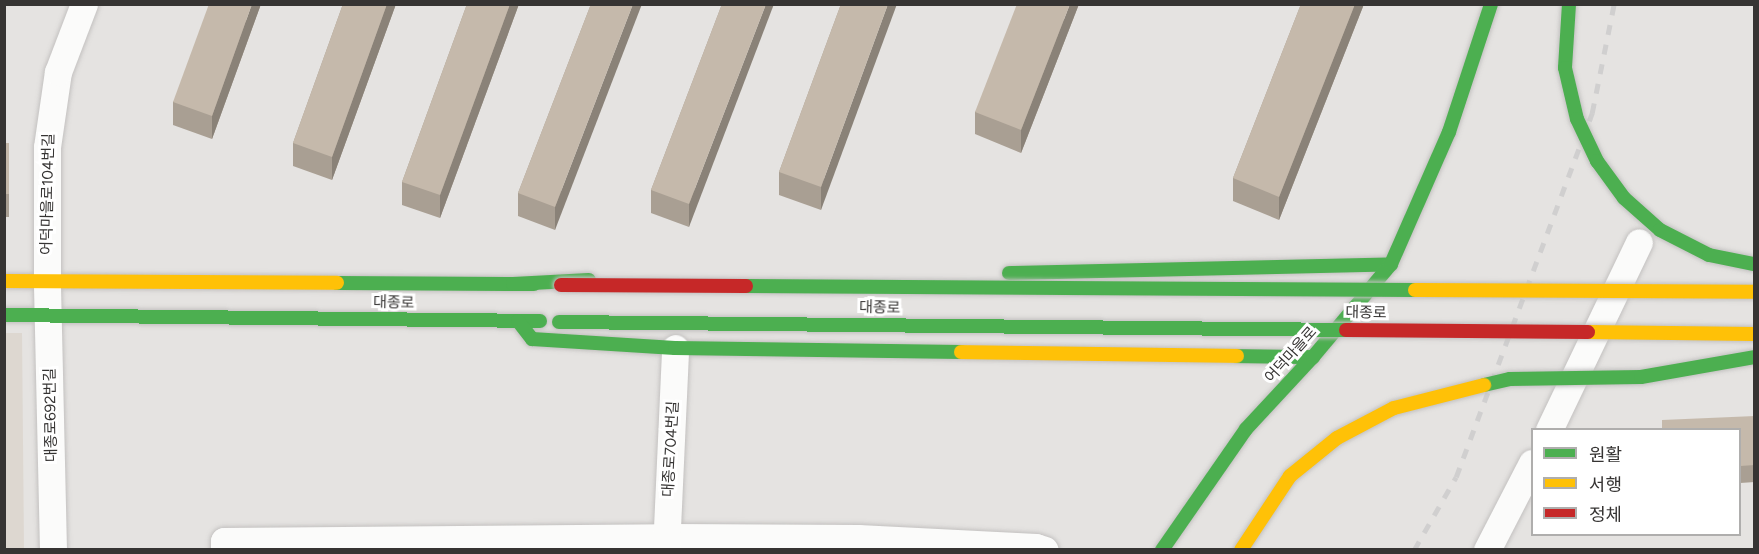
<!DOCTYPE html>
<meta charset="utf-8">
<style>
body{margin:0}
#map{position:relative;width:1759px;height:554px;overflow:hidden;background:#e5e3e1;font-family:Figtree,"Noto Sans KR",sans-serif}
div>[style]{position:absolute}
.built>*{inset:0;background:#ddd7d0}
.roads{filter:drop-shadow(0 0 2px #c3c1c0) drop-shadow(0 0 2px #c3c1c0)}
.street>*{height:27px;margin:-13.5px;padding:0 13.5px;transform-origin:13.5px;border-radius:13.5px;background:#fbfbfa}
.fast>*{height:14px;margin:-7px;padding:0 7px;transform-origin:7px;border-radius:7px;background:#4caf50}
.slow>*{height:14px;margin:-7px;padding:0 7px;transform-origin:7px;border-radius:7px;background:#ffc107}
.rail>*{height:4.5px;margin-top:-2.25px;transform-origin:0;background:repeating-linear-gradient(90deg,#d0cfcf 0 10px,transparent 0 20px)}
.bridges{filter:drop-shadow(0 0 2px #c2c1c0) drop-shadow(0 0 2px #c2c1c0)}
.fast-bridge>*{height:14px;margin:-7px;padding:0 7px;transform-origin:7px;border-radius:7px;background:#4caf50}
.slow-bridge>*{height:14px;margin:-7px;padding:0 7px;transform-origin:7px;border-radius:7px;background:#ffc107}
.jam-bridge>*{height:14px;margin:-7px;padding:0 7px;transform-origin:7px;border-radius:7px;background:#c62828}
.wall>*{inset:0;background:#a99f93}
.shaded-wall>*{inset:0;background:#8a8278}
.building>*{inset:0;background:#c5b9ab}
span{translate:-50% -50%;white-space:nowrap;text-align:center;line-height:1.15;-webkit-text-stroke:6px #fff;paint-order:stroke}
.street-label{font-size:15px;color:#363433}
.frame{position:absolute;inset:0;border:6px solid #363433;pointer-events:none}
.legend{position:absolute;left:1531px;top:428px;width:210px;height:108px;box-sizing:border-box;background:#fff;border:2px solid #afaead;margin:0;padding:8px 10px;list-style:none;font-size:18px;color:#363433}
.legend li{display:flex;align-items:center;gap:12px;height:30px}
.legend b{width:30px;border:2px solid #afaead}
</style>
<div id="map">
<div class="built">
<i style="clip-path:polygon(5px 333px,22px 333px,24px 549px,5px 549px)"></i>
</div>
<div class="roads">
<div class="street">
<i style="left:1549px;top:430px;width:208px;rotate:-64.4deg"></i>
<i style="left:53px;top:550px;width:269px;rotate:-91.3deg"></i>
<i style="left:47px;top:281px;width:134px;rotate:-90deg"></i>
<i style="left:47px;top:147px;width:76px;rotate:-81.7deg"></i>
<i style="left:58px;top:72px;width:73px;rotate:-69.1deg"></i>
<i style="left:224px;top:550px;width:9px;rotate:-90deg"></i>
<i style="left:224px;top:541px;width:443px;rotate:-0.5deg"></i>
<i style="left:667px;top:537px;width:191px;rotate:0.3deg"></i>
<i style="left:858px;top:538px;width:178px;rotate:2.9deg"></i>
<i style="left:1036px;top:547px;width:9px;rotate:18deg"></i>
<i style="left:666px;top:550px;width:202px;rotate:-87.4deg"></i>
<i style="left:1487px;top:550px;width:98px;rotate:-62.7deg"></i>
</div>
<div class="fast">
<i style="left:1009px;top:273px;width:382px;rotate:-1.3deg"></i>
<i style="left:337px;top:283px;width:197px;rotate:0.3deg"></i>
<i style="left:513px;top:284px;width:76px;rotate:-3deg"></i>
<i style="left:4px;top:315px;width:536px;rotate:0.64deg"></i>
<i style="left:518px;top:321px;width:23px;rotate:52deg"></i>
<i style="left:532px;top:339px;width:143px;rotate:3.6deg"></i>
<i style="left:675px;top:348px;width:286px;rotate:0.8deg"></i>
<i style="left:1237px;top:356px;width:76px;rotate:0.8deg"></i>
<i style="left:1162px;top:550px;width:147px;rotate:-55.2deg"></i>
<i style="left:1246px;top:429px;width:98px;rotate:-47.1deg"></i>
<i style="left:1313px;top:357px;width:121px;rotate:-50deg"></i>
<i style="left:1391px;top:264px;width:144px;rotate:-66.3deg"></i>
<i style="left:1449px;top:132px;width:135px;rotate:-71.8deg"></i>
</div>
<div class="slow">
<i style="left:4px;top:281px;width:333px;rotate:0.3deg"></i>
<i style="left:961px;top:352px;width:276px;rotate:0.8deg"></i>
</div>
</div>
<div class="rail">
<i style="left:1414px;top:550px;width:84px;rotate:-60.1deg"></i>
<i style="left:1456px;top:477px;width:389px;rotate:-69.5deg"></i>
<i style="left:1592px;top:113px;width:111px;rotate:-78.6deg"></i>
</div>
<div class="bridges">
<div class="fast-bridge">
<i style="left:1569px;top:4px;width:64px;rotate:93.6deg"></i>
<i style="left:1565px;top:68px;width:52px;rotate:76.8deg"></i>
<i style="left:1577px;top:119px;width:47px;rotate:64.5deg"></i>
<i style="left:1597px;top:161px;width:46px;rotate:53.9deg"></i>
<i style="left:1624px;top:198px;width:48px;rotate:41.6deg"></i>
<i style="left:1660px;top:230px;width:55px;rotate:27deg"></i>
<i style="left:1709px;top:255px;width:46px;rotate:11.3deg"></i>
<i style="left:746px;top:286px;width:669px;rotate:0.34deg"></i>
<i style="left:559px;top:322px;width:787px;rotate:0.58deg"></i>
<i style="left:1484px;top:385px;width:27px;rotate:-13deg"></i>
<i style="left:1510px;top:379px;width:131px;rotate:-0.9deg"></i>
<i style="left:1641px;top:377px;width:115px;rotate:-10deg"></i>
</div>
<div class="slow-bridge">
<i style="left:1415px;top:290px;width:339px;rotate:0.3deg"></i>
<i style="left:1588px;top:332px;width:166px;rotate:0.7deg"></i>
<i style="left:1241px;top:550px;width:89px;rotate:-56.5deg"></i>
<i style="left:1290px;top:476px;width:60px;rotate:-39deg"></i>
<i style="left:1337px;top:438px;width:64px;rotate:-27.8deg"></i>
<i style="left:1394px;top:408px;width:93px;rotate:-14.3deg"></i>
</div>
<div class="jam-bridge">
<i style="left:561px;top:285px;width:185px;rotate:0.3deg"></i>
<i style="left:1346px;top:330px;width:242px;rotate:0.5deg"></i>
</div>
</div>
<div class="wall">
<i style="clip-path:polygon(261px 4px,212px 139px,173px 125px,173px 102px)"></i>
<i style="clip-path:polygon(343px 4px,396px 4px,332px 180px,293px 166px,293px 143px)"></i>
<i style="clip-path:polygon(467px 4px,519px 4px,440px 218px,402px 205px,402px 182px)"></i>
<i style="clip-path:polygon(591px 4px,555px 230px,518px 216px,518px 193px)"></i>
<i style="clip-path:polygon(722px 4px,689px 227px,651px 213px,651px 190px)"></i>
<i style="clip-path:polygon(841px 4px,821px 210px,779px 195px,779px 172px)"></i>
<i style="clip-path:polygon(1079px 4px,1021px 153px,975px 134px,975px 112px)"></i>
<i style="clip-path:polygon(1301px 4px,1364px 4px,1279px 220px,1233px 201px,1233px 178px)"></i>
<i style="clip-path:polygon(4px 143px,9px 143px,9px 217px,4px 217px)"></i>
<i style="clip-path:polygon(1755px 416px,1755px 482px,1740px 483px,1740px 429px)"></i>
</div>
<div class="shaded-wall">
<i style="clip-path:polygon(252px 4px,261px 4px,212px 139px,212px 116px)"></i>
<i style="clip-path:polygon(387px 4px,396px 4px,332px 180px,332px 157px)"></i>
<i style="clip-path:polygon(510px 4px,519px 4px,440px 218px,440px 195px)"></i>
<i style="clip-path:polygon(633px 4px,642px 4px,555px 230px,555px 207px)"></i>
<i style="clip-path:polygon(766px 4px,774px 4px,689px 227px,689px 204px)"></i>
<i style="clip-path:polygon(888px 4px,897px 4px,821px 210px,821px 187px)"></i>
<i style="clip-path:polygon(1070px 4px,1079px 4px,1021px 153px,1021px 130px)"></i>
<i style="clip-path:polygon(1355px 4px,1364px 4px,1279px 220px,1279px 197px)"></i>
</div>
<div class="building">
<i style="clip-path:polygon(209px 4px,252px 4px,212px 116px,173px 102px)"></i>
<i style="clip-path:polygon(343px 4px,387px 4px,332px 157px,293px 143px)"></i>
<i style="clip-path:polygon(467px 4px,510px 4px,440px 195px,402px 182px)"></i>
<i style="clip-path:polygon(591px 4px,633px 4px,555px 207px,518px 193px)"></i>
<i style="clip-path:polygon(722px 4px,766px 4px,689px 204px,651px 190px)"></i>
<i style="clip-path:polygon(841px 4px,888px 4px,821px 187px,779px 172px)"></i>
<i style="clip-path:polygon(1017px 4px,1070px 4px,1021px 130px,975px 112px)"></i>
<i style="clip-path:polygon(1301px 4px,1355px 4px,1279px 197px,1233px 178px)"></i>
<i style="clip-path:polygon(4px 143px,9px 143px,9px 194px,4px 194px)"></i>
<i style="clip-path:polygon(1755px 416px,1755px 465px,1740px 466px,1740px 429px,1662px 429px,1662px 420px)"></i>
</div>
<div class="street-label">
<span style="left:48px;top:194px;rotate:-89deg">어덕마을로104번길</span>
<span style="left:394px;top:303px;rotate:1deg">대종로</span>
<span style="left:880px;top:308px;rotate:1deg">대종로</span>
<span style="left:1366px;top:313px;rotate:1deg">대종로</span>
<span style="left:1291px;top:355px;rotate:-48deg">어덕마을로</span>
<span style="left:51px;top:415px;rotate:-91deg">대종로692번길</span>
<span style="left:671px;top:449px;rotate:-87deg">대종로704번길</span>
</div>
<div class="frame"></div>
<ul class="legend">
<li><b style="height:8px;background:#4caf50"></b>원활</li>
<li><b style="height:8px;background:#ffc107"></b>서행</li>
<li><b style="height:8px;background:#c62828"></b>정체</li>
</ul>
</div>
